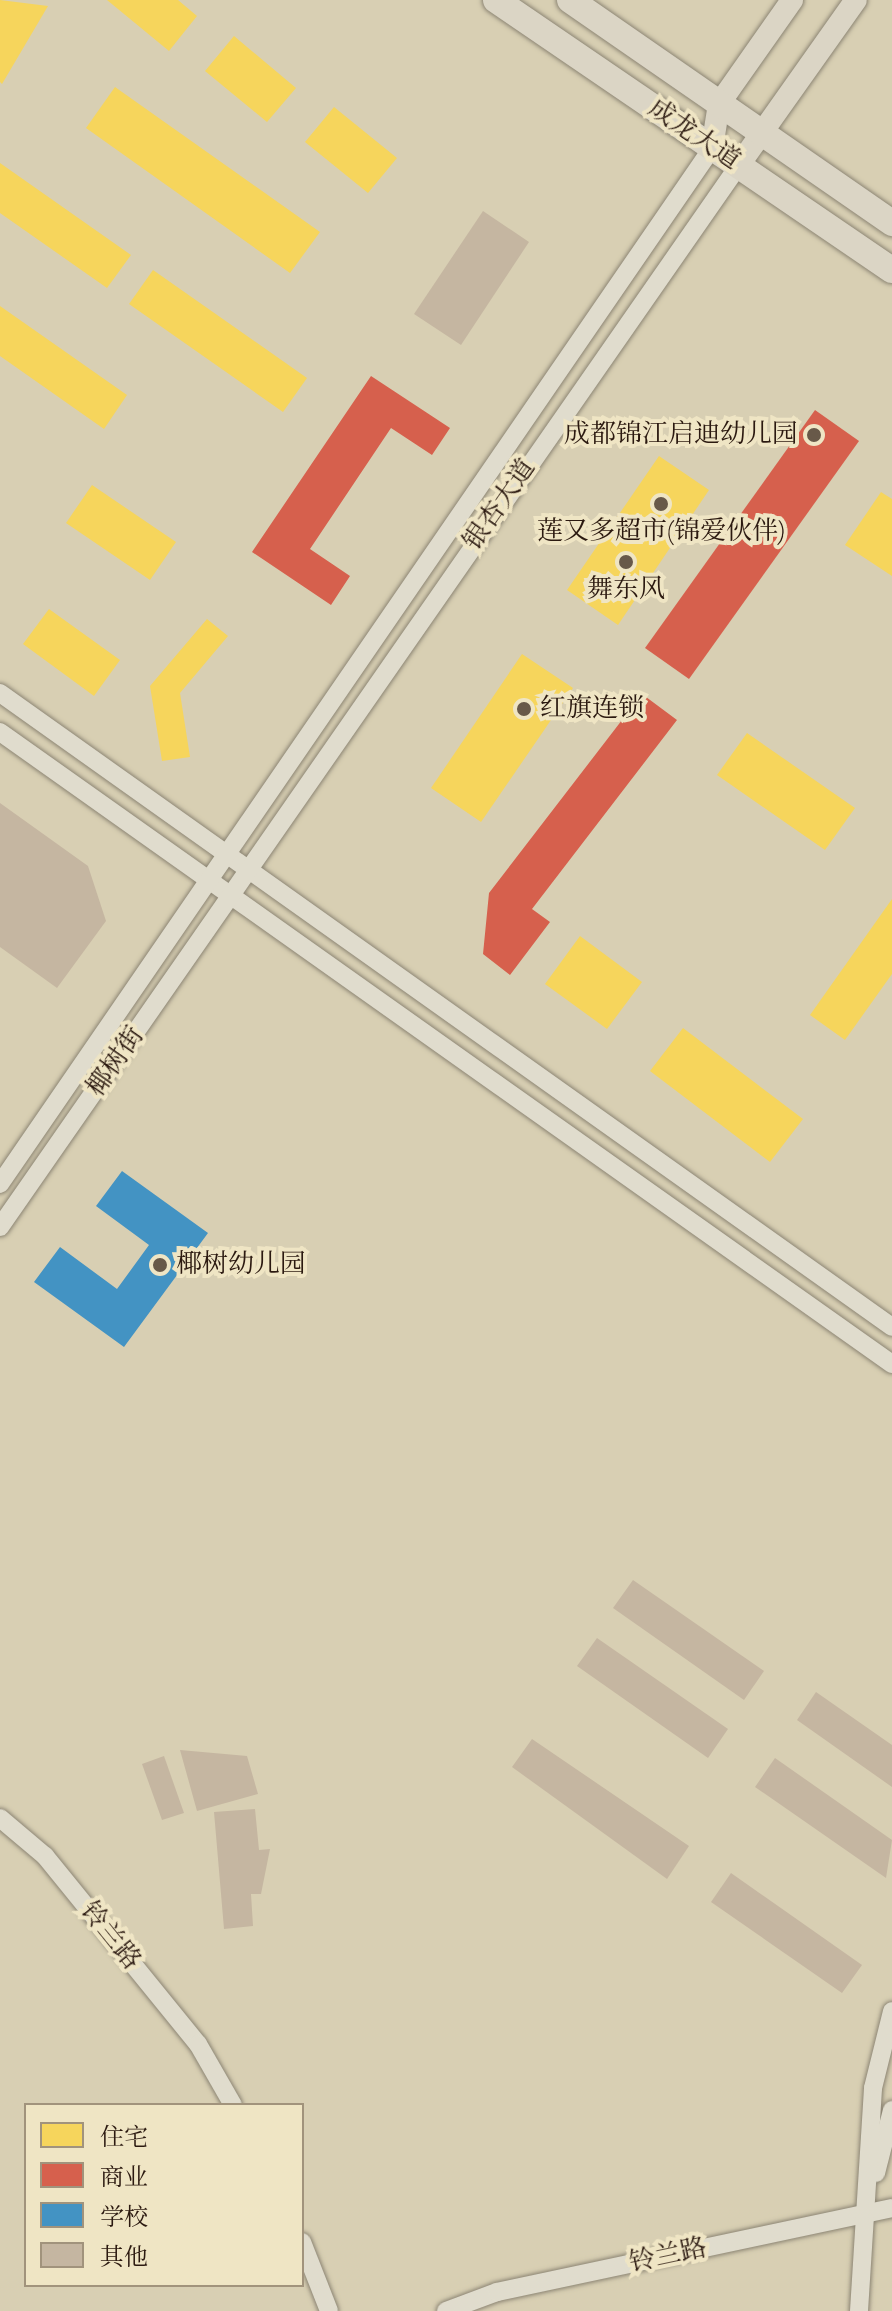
<!DOCTYPE html>
<meta charset="utf-8">
<style>
body{margin:0}
#map{position:relative;width:892px;height:2311px;overflow:hidden;background:#d8cfb3;font-family:"IM FELL Double Pica","Noto Serif SC",serif}
div>[style]{position:absolute}
.homes>*{inset:0;background:#f6d55c}
.shops>*{inset:0;background:#d6604d}
.schools>*{inset:0;background:#4393c3}
.building>*{inset:0;background:#c5b6a1}
.roads{filter:drop-shadow(0 0 2px #8c8574) drop-shadow(0 0 2px #8c8574)}
.minor>*{height:18px;margin:-9px;padding:0 9px;transform-origin:9px;border-radius:9px;background:#e0dccd}
.major>*{height:22px;margin:-11px;padding:0 11px;transform-origin:11px;border-radius:11px;background:#dbd5c5}
.highway>*{height:26px;margin:-13px;padding:0 13px;transform-origin:13px;border-radius:13px;background:#dbd5c5}
.dots>*{width:22px;height:22px;translate:-50% -50%;box-sizing:border-box;border:4px solid #efe5c4;border-radius:50%}
span{translate:-50% -50%;white-space:nowrap;text-align:center;line-height:1.15;-webkit-text-stroke:8px #efe5c4;paint-order:stroke}
.street-label{font-size:26px;color:#2b1910}
.poi-label{font-size:26px;color:#2b1910}
.right{translate:-100% -50%;text-align:right}
.left{translate:0 -50%;text-align:left}
.legend{position:absolute;left:24px;top:2103px;width:280px;height:184px;box-sizing:border-box;background:#efe5c4;border:2px solid #a1937c;margin:0;padding:10px 14px;list-style:none;font-size:24px;color:#2b1910}
.legend li{display:flex;align-items:center;gap:16px;height:40px}
.legend b{width:40px;border:2px solid #a1937c}
</style>
<div id="map">
<div class="homes">
<i style="clip-path:polygon(0 0,48px 6px,2px 84px,0 82px)"></i>
<i style="clip-path:polygon(107px 0,178px 0,197px 16px,169px 51px)"></i>
<i style="clip-path:polygon(234px 36px,296px 88px,267px 122px,205px 71px)"></i>
<i style="clip-path:polygon(115px 87px,320px 232px,290px 273px,86px 128px)"></i>
<i style="clip-path:polygon(334px 107px,397px 158px,368px 193px,305px 142px)"></i>
<i style="clip-path:polygon(0 163px,131px 255px,107px 288px,0 213px)"></i>
<i style="clip-path:polygon(153px 270px,307px 378px,283px 412px,129px 304px)"></i>
<i style="clip-path:polygon(0 306px,127px 395px,104px 429px,0 356px)"></i>
<i style="clip-path:polygon(659px 456px,709px 490px,618px 625px,567px 590px)"></i>
<i style="clip-path:polygon(92px 485px,176px 542px,150px 580px,66px 523px)"></i>
<i style="clip-path:polygon(881px 492px,892px 499px,892px 576px,845px 545px)"></i>
<i style="clip-path:polygon(49px 609px,120px 660px,94px 696px,23px 644px)"></i>
<i style="clip-path:polygon(207px 619px,228px 636px,180px 693px,190px 757px,162px 761px,150px 686px)"></i>
<i style="clip-path:polygon(522px 654px,573px 688px,481px 822px,431px 788px)"></i>
<i style="clip-path:polygon(747px 733px,855px 808px,825px 850px,717px 775px)"></i>
<i style="clip-path:polygon(892px 899px,892px 974px,845px 1040px,810px 1015px)"></i>
<i style="clip-path:polygon(580px 936px,642px 982px,607px 1029px,545px 984px)"></i>
<i style="clip-path:polygon(683px 1028px,803px 1119px,770px 1162px,650px 1071px)"></i>
</div>
<div class="shops">
<i style="clip-path:polygon(371px 376px,450px 428px,432px 455px,391px 428px,310px 549px,350px 576px,331px 605px,252px 552px)"></i>
<i style="clip-path:polygon(815px 410px,859px 441px,689px 679px,645px 648px)"></i>
<i style="clip-path:polygon(642px 694px,677px 720px,532px 909px,550px 922px,510px 975px,483px 954px,489px 893px)"></i>
</div>
<div class="schools">
<i style="clip-path:polygon(122px 1171px,208px 1233px,124px 1347px,34px 1282px,60px 1247px,117px 1289px,149px 1245px,96px 1206px)"></i>
</div>
<div class="building">
<i style="clip-path:polygon(483px 211px,529px 242px,461px 345px,414px 314px)"></i>
<i style="clip-path:polygon(0 803px,88px 866px,106px 921px,57px 988px,0 947px)"></i>
<i style="clip-path:polygon(633px 1580px,764px 1671px,744px 1700px,613px 1608px)"></i>
<i style="clip-path:polygon(597px 1638px,728px 1729px,708px 1758px,577px 1666px)"></i>
<i style="clip-path:polygon(816px 1692px,892px 1745px,892px 1787px,797px 1720px)"></i>
<i style="clip-path:polygon(532px 1739px,689px 1846px,667px 1879px,512px 1767px)"></i>
<i style="clip-path:polygon(180px 1750px,247px 1756px,258px 1794px,197px 1811px)"></i>
<i style="clip-path:polygon(164px 1756px,184px 1813px,162px 1820px,142px 1764px)"></i>
<i style="clip-path:polygon(775px 1758px,892px 1840px,886px 1878px,755px 1787px)"></i>
<i style="clip-path:polygon(255px 1809px,259px 1850px,270px 1849px,261px 1894px,251px 1894px,253px 1926px,224px 1929px,214px 1812px)"></i>
<i style="clip-path:polygon(731px 1873px,862px 1965px,842px 1993px,711px 1902px)"></i>
</div>
<div class="roads">
<div class="minor">
<i style="left:0;top:693px;width:1094px;rotate:35.4deg"></i>
<i style="left:0;top:732px;width:1093px;rotate:35.32deg"></i>
<i style="left:0;top:1184px;width:1257px;rotate:-55.5deg"></i>
<i style="left:0;top:1227px;width:1294px;rotate:-55.17deg"></i>
<i style="left:0;top:1818px;width:59px;rotate:40.2deg"></i>
<i style="left:45px;top:1856px;width:242px;rotate:50.9deg"></i>
<i style="left:198px;top:2044px;width:70px;rotate:60.2deg"></i>
<i style="left:876px;top:2173px;width:65px;rotate:-75.7deg"></i>
<i style="left:302px;top:2242px;width:74px;rotate:68.6deg"></i>
<i style="left:446px;top:2311px;width:54px;rotate:-20.4deg"></i>
<i style="left:497px;top:2292px;width:404px;rotate:-12deg"></i>
<i style="left:859px;top:2311px;width:223px;rotate:-86.4deg"></i>
<i style="left:873px;top:2088px;width:79px;rotate:-76.1deg"></i>
</div>
<div class="major">
<i style="left:712px;top:148px;width:45px;rotate:-81deg"></i>
<i style="left:719px;top:104px;width:127px;rotate:-54.9deg"></i>
<i style="left:739px;top:165px;width:202px;rotate:-54.7deg"></i>
</div>
<div class="highway">
<i style="left:496px;top:0;width:479px;rotate:34.3deg"></i>
<i style="left:570px;top:0;width:392px;rotate:34.7deg"></i>
</div>
</div>
<div class="dots">
<i style="left:814px;top:435px;background:#685949"></i>
<i style="left:661px;top:504px;background:#685949"></i>
<i style="left:626px;top:562px;background:#685949"></i>
<i style="left:524px;top:709px;background:#685949"></i>
<i style="left:160px;top:1265px;background:#685949"></i>
</div>
<div class="street-label">
<span style="left:694px;top:135px;rotate:34deg">成龙大道</span>
<span style="left:500px;top:505px;rotate:-55deg">银杏大道</span>
<span style="left:116px;top:1062px;rotate:-55deg">椰树街</span>
<span style="left:110px;top:1936px;rotate:51deg">铃兰路</span>
<span style="left:668px;top:2256px;rotate:-12deg">铃兰路</span>
</div>
<div class="poi-label">
<span class="right" style="left:798px;top:435px">成都锦江启迪幼儿园</span>
<span style="left:661px;top:532px">莲又多超市(锦爱伙伴)</span>
<span style="left:626px;top:590px">舞东风</span>
<span class="left" style="left:540px;top:709px">红旗连锁</span>
<span class="left" style="left:176px;top:1265px">椰树幼儿园</span>
</div>
<ul class="legend">
<li><b style="height:22px;background:#f6d55c"></b>住宅</li>
<li><b style="height:22px;background:#d6604d"></b>商业</li>
<li><b style="height:22px;background:#4393c3"></b>学校</li>
<li><b style="height:22px;background:#c5b6a1"></b>其他</li>
</ul>
</div>
